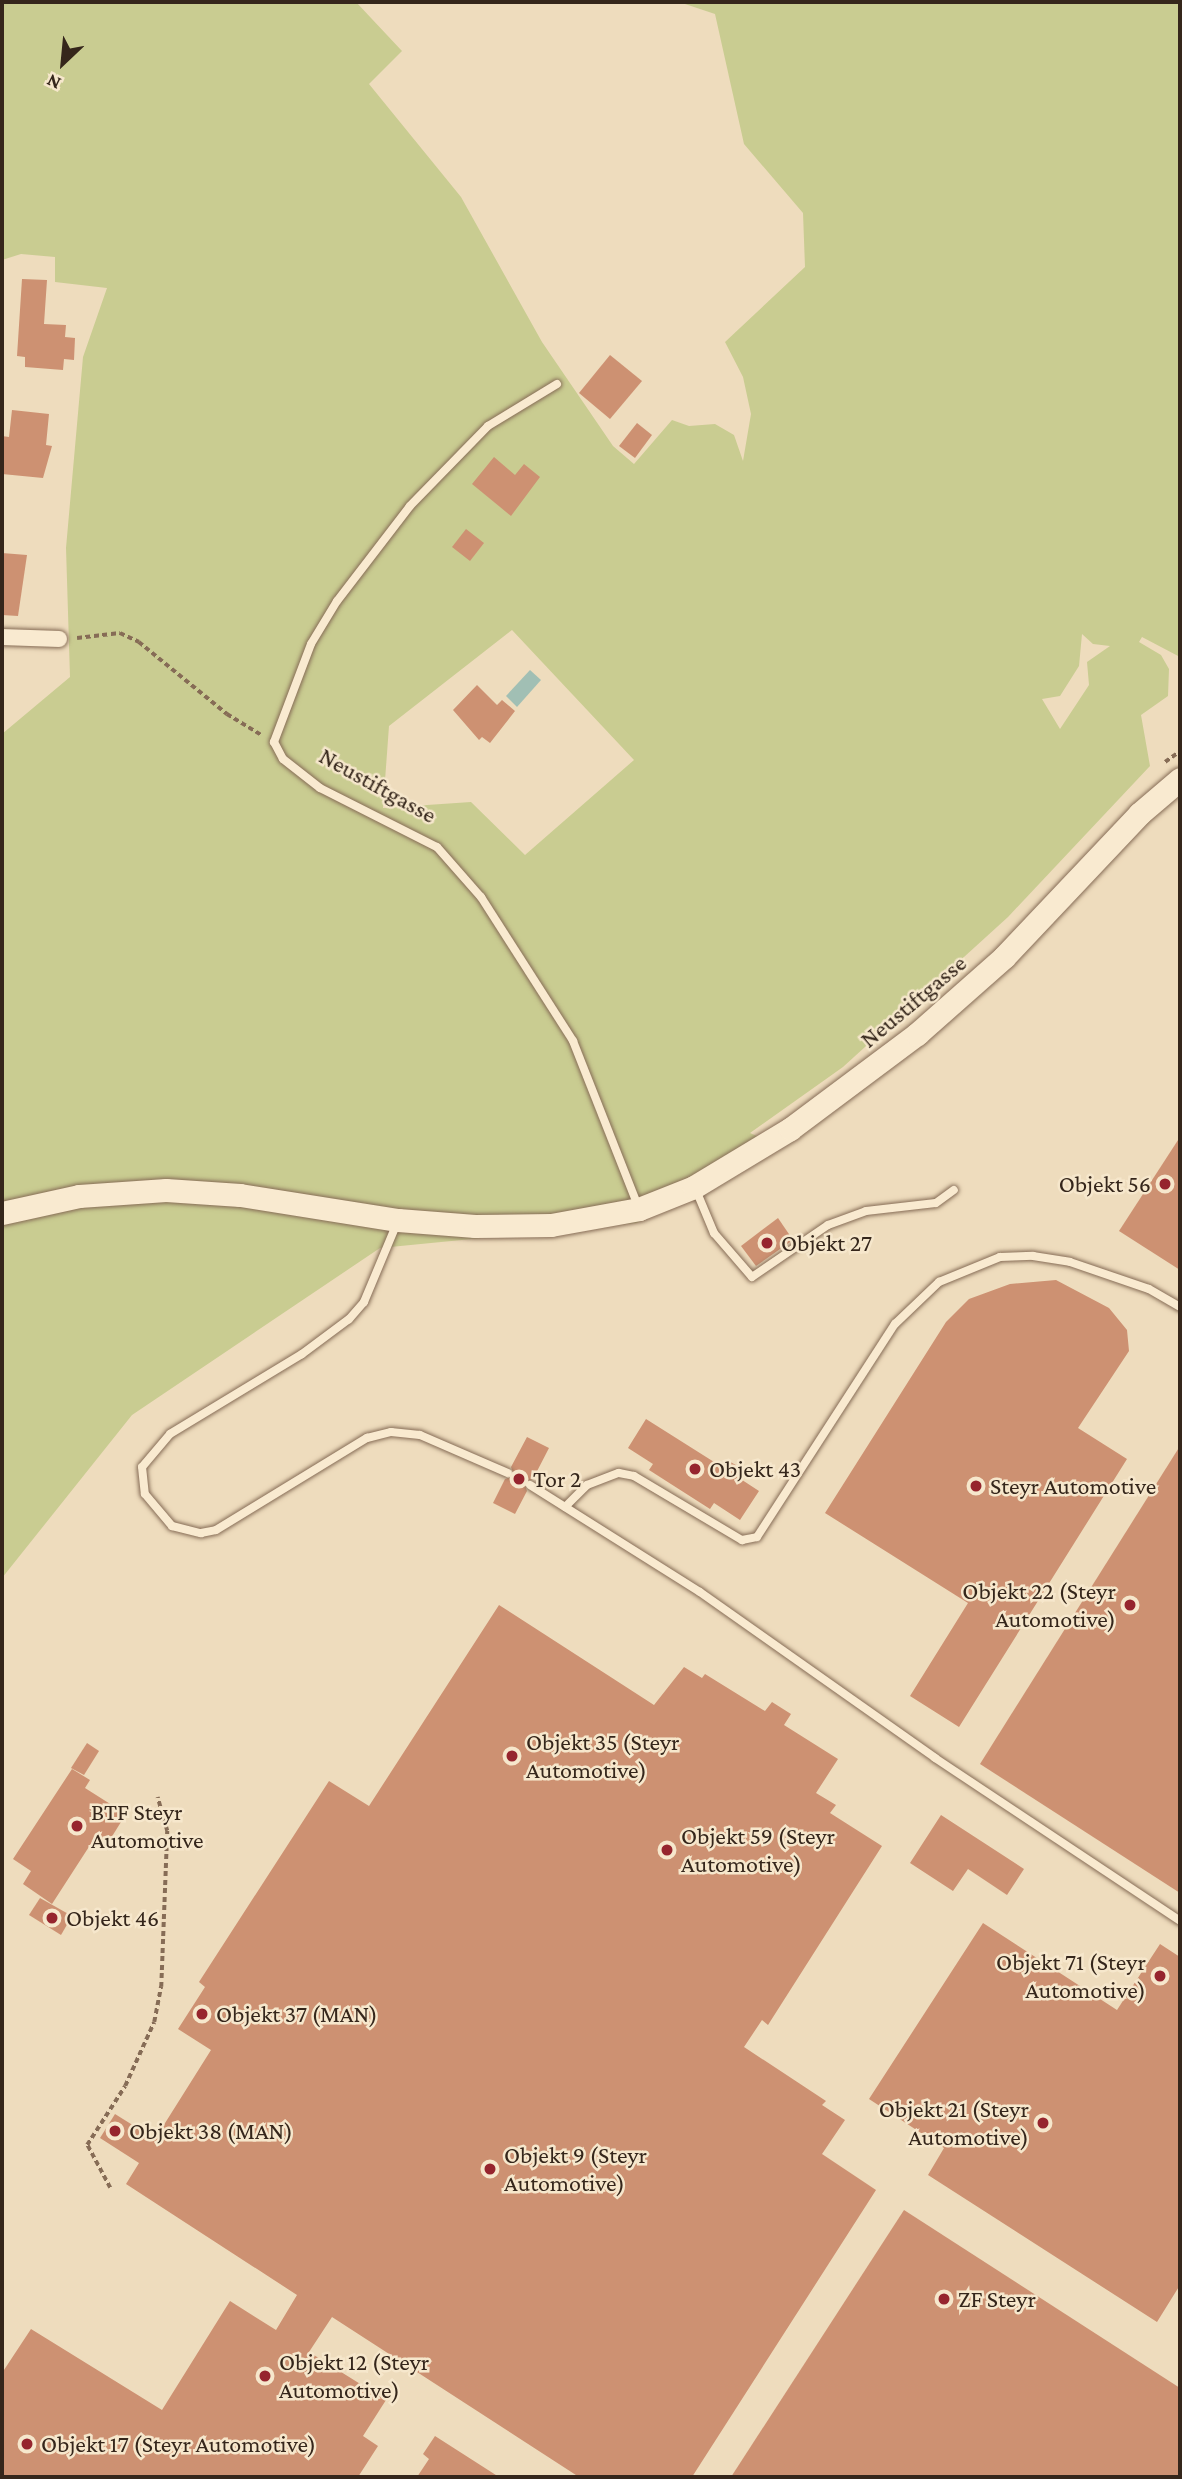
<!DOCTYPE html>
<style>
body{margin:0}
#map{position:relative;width:1182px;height:2479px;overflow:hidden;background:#eedcbd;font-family:"Crimson Pro",serif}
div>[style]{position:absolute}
.green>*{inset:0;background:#c9cc91}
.water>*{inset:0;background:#a1bfb4}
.building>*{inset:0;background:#cd9172}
.path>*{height:3.5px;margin-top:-1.75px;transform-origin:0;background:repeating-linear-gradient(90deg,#866c56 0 5px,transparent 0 8.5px)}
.roads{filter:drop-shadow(0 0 2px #866c56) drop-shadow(0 0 2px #866c56)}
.lane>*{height:8px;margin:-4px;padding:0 4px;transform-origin:4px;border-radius:4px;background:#f9ead0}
.street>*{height:16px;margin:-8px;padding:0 8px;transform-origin:8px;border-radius:8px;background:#f9ead0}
.secondary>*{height:23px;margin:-11.5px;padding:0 11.5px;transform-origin:11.5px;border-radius:11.5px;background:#f9ead0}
.dots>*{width:19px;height:19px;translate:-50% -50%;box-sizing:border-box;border:4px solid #f6e7cc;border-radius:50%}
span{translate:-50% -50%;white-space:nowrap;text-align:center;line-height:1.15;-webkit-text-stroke:5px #f6e7cc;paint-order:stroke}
.street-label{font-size:24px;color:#35261b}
.poi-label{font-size:24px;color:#35261b}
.right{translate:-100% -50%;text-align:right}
.left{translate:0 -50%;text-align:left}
.frame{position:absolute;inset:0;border:4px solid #35261b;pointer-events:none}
.north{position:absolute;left:28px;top:28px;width:70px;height:70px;-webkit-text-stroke:5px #f6e7cc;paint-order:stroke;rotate:206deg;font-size:19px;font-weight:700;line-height:28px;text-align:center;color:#35261b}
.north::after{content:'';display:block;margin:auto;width:24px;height:32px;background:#35261b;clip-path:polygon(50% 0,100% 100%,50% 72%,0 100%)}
</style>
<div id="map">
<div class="green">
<i style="clip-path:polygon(evenodd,2px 2px,356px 2px,402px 51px,369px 84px,461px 197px,542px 342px,613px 446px,634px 464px,672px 420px,689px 426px,715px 424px,734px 435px,743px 461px,751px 414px,743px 377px,725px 342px,805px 267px,803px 213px,744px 144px,715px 14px,679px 2px,1180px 2px,1180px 657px,1142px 637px,1139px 642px,1161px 655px,1169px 669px,1168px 696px,1141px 715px,1150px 766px,1008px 917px,843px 1067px,750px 1133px,779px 1146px,637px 1223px,380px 1248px,132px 1415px,2px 1578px,2px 734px,70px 677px,66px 548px,83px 357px,107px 288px,55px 282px,55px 257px,21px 254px,2px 260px,2px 2px,512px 630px,634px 760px,525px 855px,471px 802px,383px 808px,389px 726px,512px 630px,2px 2px,1082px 634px,1093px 644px,1110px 646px,1087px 662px,1089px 685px,1060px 729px,1042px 699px,1060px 696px,1079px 666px,1082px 634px)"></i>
</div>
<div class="water">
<i style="clip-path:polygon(530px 670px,541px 680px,517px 707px,506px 696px)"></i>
</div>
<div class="building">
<i style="clip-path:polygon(22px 279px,47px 280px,44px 324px,66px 325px,65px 337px,75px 338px,74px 360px,64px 359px,63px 370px,25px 367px,25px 357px,17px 356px)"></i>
<i style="clip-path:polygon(610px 355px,642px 381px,610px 419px,579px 393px)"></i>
<i style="clip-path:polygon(12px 410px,49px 414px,46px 445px,52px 446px,43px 478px,2px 474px,2px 436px,9px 437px)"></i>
<i style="clip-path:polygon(637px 423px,652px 435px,635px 458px,619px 446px)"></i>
<i style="clip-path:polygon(494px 457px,515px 475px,524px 464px,540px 477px,511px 516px,472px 484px)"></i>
<i style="clip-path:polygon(466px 529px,484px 543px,470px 561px,452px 547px)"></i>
<i style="clip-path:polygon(2px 553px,27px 555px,18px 616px,2px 615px)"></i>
<i style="clip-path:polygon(477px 685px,497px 705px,502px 700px,515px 711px,490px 743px,482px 737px,479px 740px,453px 710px)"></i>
<i style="clip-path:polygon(1180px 1137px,1180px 1270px,1119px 1231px)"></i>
<i style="clip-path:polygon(778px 1218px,793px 1240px,756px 1266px,741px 1246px)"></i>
<i style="clip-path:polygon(1056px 1280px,1109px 1308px,1127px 1330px,1129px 1351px,1078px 1428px,1127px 1459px,959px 1727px,910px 1696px,968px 1603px,825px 1513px,946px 1322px,969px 1299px,1010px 1284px)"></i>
<i style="clip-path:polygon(646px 1419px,722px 1467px,727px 1460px,741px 1468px,736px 1476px,759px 1491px,740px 1520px,714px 1503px,710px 1509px,649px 1470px,653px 1464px,628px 1448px)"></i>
<i style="clip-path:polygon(527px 1437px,549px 1448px,533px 1479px,524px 1482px,527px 1491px,515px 1514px,493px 1503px,505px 1479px,514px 1476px,511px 1467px)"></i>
<i style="clip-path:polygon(1180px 1446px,1180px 1893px,980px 1764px)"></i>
<i style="clip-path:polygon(499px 1605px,654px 1705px,684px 1667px,702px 1678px,705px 1674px,765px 1711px,772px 1702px,791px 1714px,784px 1725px,838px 1759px,816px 1793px,836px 1805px,830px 1813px,882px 1846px,768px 2025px,762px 2020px,744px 2047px,826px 2101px,822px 2105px,845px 2120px,822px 2154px,876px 2190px,692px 2477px,579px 2477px,332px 2317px,309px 2352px,386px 2400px,363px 2436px,378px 2446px,358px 2477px,2px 2477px,2px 2373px,31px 2329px,162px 2410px,230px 2301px,276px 2330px,297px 2295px,126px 2184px,139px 2163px,100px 2138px,115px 2114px,155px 2139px,211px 2050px,178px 2029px,205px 1987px,199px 1982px,329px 1781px,369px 1806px)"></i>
<i style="clip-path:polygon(87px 1743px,99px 1751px,84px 1775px,71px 1768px)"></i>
<i style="clip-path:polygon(72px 1769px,90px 1780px,85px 1788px,126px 1814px,106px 1846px,94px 1839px,52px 1904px,23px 1884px,31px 1871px,13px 1859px)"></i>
<i style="clip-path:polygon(941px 1815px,1024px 1869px,1007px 1895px,968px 1869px,953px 1891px,910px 1863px)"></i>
<i style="clip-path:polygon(40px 1898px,72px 1916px,61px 1935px,29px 1915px)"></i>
<i style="clip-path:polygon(983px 1923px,1117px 2010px,1160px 1944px,1180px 1957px,1180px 2285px,1157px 2322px,928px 2175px,944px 2148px,869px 2099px)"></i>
<i style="clip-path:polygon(904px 2210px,1180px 2388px,1180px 2477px,731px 2477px)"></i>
<i style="clip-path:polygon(435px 2436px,499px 2477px,417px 2477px,429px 2459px,423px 2454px)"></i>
</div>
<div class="path">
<i style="left:77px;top:638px;width:43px;rotate:-6.6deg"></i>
<i style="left:120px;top:633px;width:21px;rotate:25deg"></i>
<i style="left:139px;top:642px;width:114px;rotate:39.3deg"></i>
<i style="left:227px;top:714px;width:42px;rotate:31.4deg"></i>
<i style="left:1165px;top:762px;width:19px;rotate:-36deg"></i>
<i style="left:110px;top:2188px;width:49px;rotate:-118.1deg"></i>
<i style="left:87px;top:2145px;width:70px;rotate:-57.2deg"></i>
<i style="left:125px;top:2086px;width:70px;rotate:-65.6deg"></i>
<i style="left:154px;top:2022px;width:36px;rotate:-79deg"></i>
<i style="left:161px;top:1987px;width:156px;rotate:-87.8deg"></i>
<i style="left:167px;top:1831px;width:35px;rotate:-106deg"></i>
</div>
<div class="roads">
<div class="lane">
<i style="left:557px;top:384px;width:81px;rotate:148.7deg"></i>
<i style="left:488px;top:426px;width:112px;rotate:134.3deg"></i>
<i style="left:410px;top:506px;width:120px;rotate:127.5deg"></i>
<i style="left:337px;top:601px;width:50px;rotate:121.2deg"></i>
<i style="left:311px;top:644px;width:105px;rotate:110.7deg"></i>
<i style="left:274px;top:742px;width:19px;rotate:62deg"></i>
<i style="left:283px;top:759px;width:47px;rotate:38.1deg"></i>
<i style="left:320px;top:788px;width:131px;rotate:26.8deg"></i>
<i style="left:437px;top:847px;width:67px;rotate:48.7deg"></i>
<i style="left:481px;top:897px;width:171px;rotate:57.4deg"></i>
<i style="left:573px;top:1041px;width:177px;rotate:68.5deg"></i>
<i style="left:696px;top:1190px;width:47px;rotate:67.3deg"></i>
<i style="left:714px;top:1233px;width:58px;rotate:49.2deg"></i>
<i style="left:752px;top:1277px;width:92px;rotate:-34.4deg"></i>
<i style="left:828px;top:1225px;width:40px;rotate:-20.2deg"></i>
<i style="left:866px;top:1211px;width:70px;rotate:-6.5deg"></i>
<i style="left:936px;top:1203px;width:22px;rotate:-36deg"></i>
<i style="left:397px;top:1223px;width:86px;rotate:112.7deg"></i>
<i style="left:364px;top:1302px;width:23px;rotate:131deg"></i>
<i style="left:349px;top:1319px;width:59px;rotate:143.3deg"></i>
<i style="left:302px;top:1354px;width:154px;rotate:148.8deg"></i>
<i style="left:170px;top:1434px;width:43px;rotate:130.3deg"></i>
<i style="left:142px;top:1467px;width:27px;rotate:84deg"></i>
<i style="left:145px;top:1494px;width:42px;rotate:49.8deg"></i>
<i style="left:172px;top:1526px;width:30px;rotate:14deg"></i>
<i style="left:201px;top:1533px;width:15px;rotate:-11deg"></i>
<i style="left:216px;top:1530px;width:177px;rotate:-31.4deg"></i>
<i style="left:367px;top:1438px;width:25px;rotate:-14deg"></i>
<i style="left:391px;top:1432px;width:29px;rotate:6deg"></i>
<i style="left:420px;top:1435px;width:96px;rotate:23.4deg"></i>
<i style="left:530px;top:1485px;width:201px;rotate:32.2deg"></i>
<i style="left:700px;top:1592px;width:288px;rotate:35.2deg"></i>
<i style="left:935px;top:1758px;width:294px;rotate:33.6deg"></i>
<i style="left:565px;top:1507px;width:31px;rotate:-45deg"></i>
<i style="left:587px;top:1485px;width:34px;rotate:-21deg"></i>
<i style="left:619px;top:1473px;width:15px;rotate:11deg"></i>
<i style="left:634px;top:1476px;width:126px;rotate:30.7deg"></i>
<i style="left:742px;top:1540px;width:15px;rotate:-11deg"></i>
<i style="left:757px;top:1537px;width:254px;rotate:-57.1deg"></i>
<i style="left:895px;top:1324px;width:61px;rotate:-43.7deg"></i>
<i style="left:939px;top:1282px;width:66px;rotate:-22.3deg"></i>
<i style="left:1000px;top:1257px;width:33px;rotate:-2deg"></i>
<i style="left:1033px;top:1256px;width:37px;rotate:9deg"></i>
<i style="left:1070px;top:1262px;width:83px;rotate:18.9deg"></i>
<i style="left:1149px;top:1289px;width:36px;rotate:30deg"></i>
</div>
<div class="street">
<i style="left:2px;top:637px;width:57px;rotate:2deg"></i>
</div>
<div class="secondary">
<i style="left:2px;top:1213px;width:79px;rotate:-12.4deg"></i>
<i style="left:79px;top:1196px;width:87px;rotate:-3.9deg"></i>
<i style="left:166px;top:1190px;width:74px;rotate:3.9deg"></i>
<i style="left:240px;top:1195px;width:160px;rotate:9deg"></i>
<i style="left:398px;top:1220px;width:77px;rotate:4.5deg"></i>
<i style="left:475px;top:1226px;width:76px;rotate:-0.8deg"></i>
<i style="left:551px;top:1225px;width:89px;rotate:-10.3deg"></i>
<i style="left:639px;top:1209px;width:59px;rotate:-21.8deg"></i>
<i style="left:694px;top:1187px;width:112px;rotate:-31.1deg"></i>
<i style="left:790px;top:1129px;width:159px;rotate:-36.8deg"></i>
<i style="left:917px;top:1034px;width:116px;rotate:-41.5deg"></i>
<i style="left:1004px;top:957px;width:197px;rotate:-46.6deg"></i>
<i style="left:1139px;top:814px;width:54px;rotate:-40.5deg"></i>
</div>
</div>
<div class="dots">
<i style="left:1165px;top:1184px;background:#96252e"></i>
<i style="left:767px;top:1243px;background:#96252e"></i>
<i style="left:695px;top:1469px;background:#96252e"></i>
<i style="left:519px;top:1479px;background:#96252e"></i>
<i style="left:976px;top:1486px;background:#96252e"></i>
<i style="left:1130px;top:1605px;background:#96252e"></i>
<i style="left:512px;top:1756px;background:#96252e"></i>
<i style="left:77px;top:1826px;background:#96252e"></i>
<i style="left:667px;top:1850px;background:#96252e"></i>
<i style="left:52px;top:1918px;background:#96252e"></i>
<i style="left:1160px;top:1976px;background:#96252e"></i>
<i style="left:202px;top:2014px;background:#96252e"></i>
<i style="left:1043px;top:2123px;background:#96252e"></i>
<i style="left:115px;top:2131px;background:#96252e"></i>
<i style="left:490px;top:2169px;background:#96252e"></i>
<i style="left:944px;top:2299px;background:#96252e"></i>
<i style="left:265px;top:2376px;background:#96252e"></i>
<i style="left:27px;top:2444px;background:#96252e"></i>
</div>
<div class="street-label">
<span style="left:378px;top:785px;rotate:29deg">Neustiftgasse</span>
<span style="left:913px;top:1001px;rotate:-40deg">Neustiftgasse</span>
</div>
<div class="poi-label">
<span class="right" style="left:1151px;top:1184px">Objekt 56</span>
<span class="left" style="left:781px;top:1243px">Objekt 27</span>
<span class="left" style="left:709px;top:1469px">Objekt 43</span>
<span class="left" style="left:533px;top:1479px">Tor 2</span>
<span class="left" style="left:990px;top:1486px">Steyr Automotive</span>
<span class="right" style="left:1116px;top:1605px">Objekt 22 (Steyr<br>Automotive)</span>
<span class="left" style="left:526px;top:1756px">Objekt 35 (Steyr<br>Automotive)</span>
<span class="left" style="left:91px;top:1826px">BTF Steyr<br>Automotive</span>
<span class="left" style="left:681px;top:1850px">Objekt 59 (Steyr<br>Automotive)</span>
<span class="left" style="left:66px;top:1918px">Objekt 46</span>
<span class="right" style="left:1146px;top:1976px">Objekt 71 (Steyr<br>Automotive)</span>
<span class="left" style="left:216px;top:2014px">Objekt 37 (MAN)</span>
<span class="right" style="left:1029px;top:2123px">Objekt 21 (Steyr<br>Automotive)</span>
<span class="left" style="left:129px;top:2131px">Objekt 38 (MAN)</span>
<span class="left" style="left:504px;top:2169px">Objekt 9 (Steyr<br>Automotive)</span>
<span class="left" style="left:958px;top:2299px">ZF Steyr</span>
<span class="left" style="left:279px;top:2376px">Objekt 12 (Steyr<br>Automotive)</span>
<span class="left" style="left:41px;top:2444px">Objekt 17 (Steyr Automotive)</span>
</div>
<div class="frame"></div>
<div class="north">N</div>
</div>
